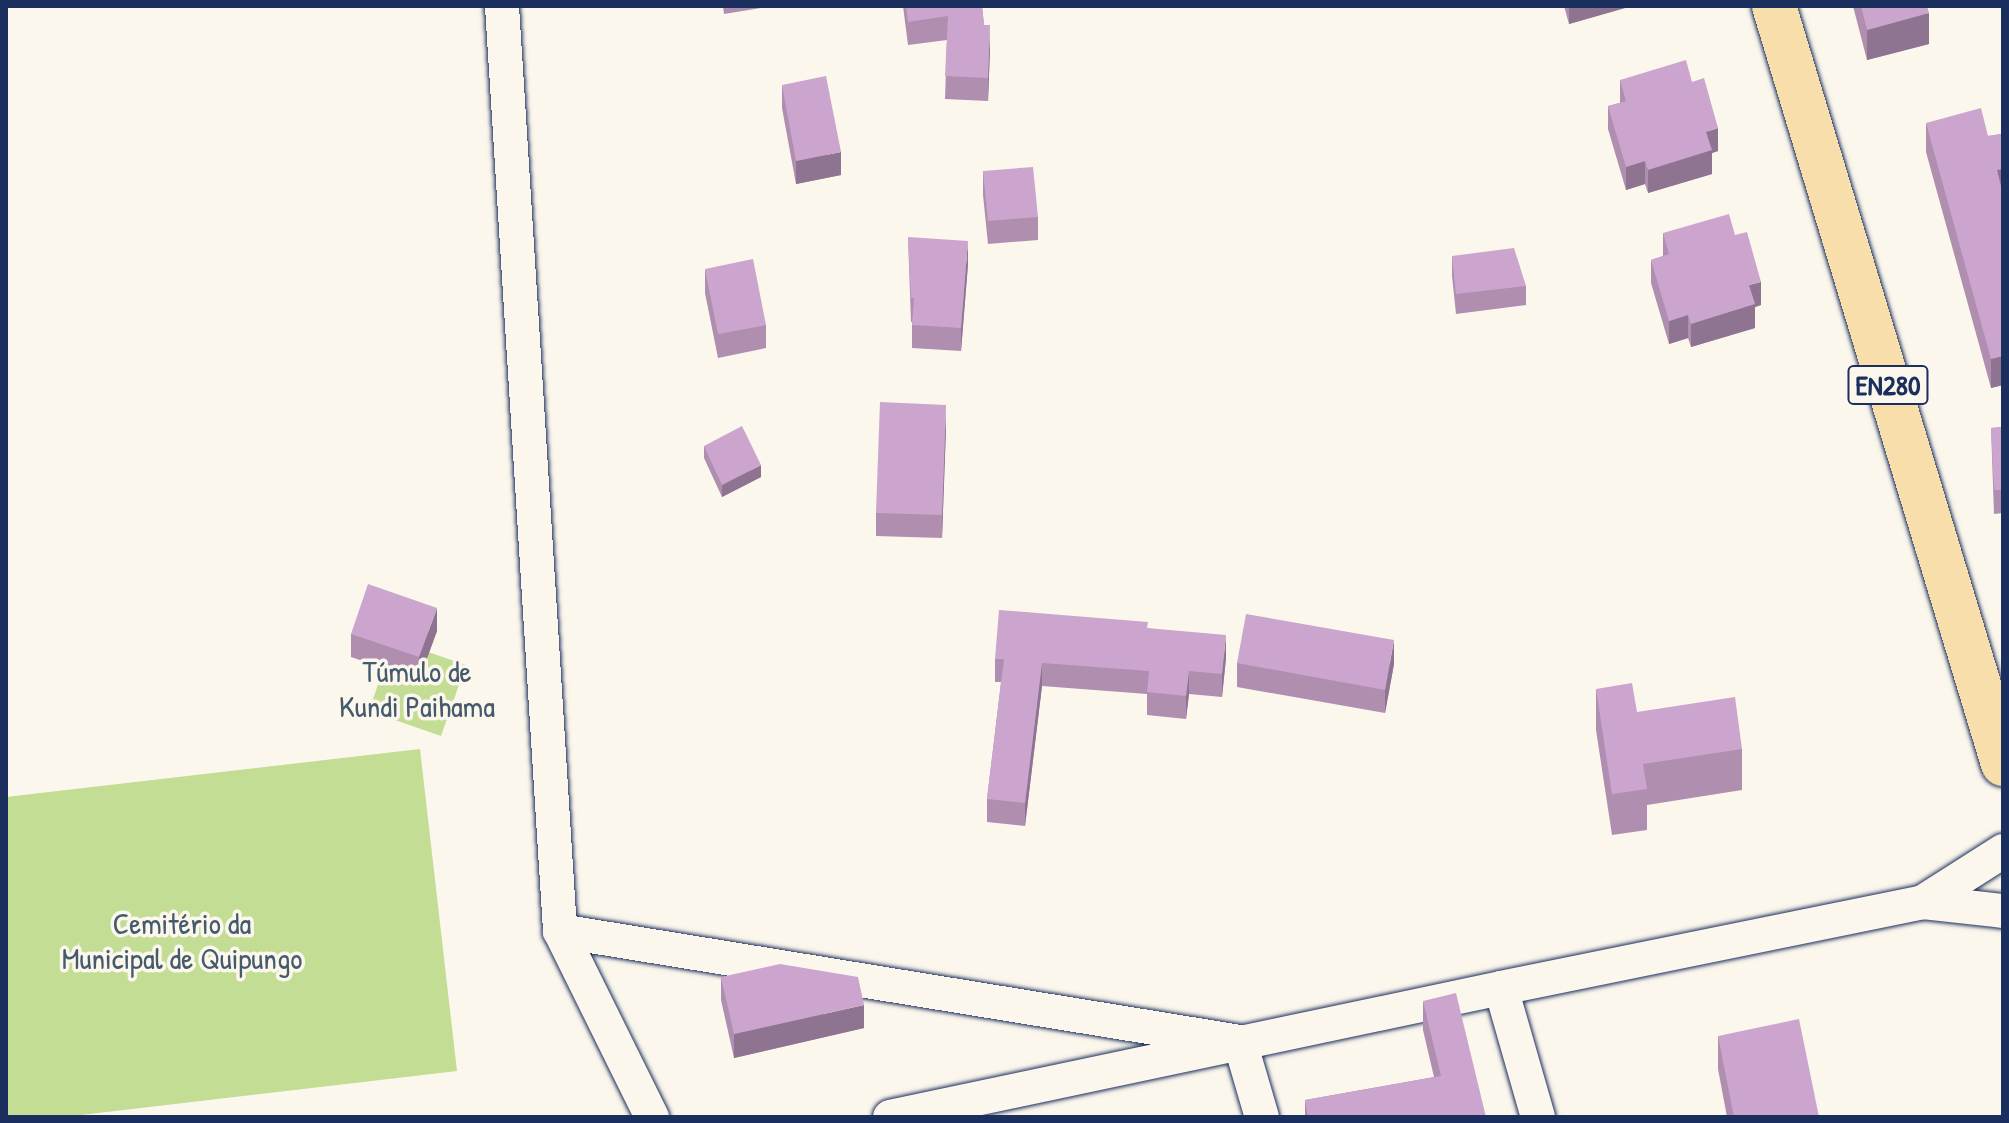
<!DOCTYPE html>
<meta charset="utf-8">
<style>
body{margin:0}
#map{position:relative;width:2009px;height:1123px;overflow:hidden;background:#fbf7ec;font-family:"Patrick Hand",sans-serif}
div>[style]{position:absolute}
.green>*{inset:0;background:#c3dd94}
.roads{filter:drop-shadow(0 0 2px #1b2f5e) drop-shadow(0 0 2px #1b2f5e)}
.minor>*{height:34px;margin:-17px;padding:0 17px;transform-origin:17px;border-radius:17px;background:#fbf7ec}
.primary>*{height:44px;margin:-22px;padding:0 22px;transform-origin:22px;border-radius:22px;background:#f8deab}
.wall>*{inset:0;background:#af8eb0}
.shaded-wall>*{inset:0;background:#8e7490}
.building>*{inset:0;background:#cba5cd}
span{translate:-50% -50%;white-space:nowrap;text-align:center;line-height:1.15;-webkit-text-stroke:7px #fbf7ec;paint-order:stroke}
.shield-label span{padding:2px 6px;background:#fbf7ec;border:2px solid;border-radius:6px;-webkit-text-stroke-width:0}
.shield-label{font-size:28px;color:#1b2f5e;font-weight:700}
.park-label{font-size:30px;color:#455a6c}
.frame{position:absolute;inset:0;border:8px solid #1b2f5e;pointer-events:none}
</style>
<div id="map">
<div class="green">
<i style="clip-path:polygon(393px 640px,466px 665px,441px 736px,369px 711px)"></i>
<i style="clip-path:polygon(420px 749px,457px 1071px,64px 1117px,6px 1117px,6px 797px)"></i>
</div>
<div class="roads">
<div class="minor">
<i style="left:502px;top:6px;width:927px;rotate:86.41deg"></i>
<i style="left:560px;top:931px;width:208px;rotate:63.7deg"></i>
<i style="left:1923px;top:902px;width:95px;rotate:-32.5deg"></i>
<i style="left:560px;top:931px;width:689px;rotate:9.27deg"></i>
<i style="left:1240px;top:1042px;width:78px;rotate:73.7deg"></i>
<i style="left:890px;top:1117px;width:624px;rotate:-11.92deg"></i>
<i style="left:1538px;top:1117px;width:134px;rotate:-106deg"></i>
<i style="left:1501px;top:988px;width:431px;rotate:-11.5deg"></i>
<i style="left:1923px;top:902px;width:81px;rotate:6.4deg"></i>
</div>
<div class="primary">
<i style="left:1774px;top:6px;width:792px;rotate:73.19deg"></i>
</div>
</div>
<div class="wall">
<i style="clip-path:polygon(723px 6px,773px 6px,724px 14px)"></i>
<i style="clip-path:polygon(903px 6px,982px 6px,984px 25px,990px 49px,988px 101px,945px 99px,947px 40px,908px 45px)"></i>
<i style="clip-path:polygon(1564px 6px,1632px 6px,1569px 24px)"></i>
<i style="clip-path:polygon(1853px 6px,1927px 6px,1929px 44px,1867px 60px)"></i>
<i style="clip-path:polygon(1620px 80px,1692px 82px,1718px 151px,1712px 153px,1712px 174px,1648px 193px,1645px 184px,1626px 190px,1608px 129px,1608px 106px,1620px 103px)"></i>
<i style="clip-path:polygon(782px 85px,841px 175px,796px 184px,782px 108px)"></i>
<i style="clip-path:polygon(2001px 102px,2003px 102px,2003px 385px,1991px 388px,1926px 152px,1926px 123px,1988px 136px,2001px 134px)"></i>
<i style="clip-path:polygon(983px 171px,1038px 217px,1038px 240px,988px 244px,983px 195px)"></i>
<i style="clip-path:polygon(1663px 233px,1761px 305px,1755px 307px,1755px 328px,1691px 347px,1688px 338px,1669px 344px,1651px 283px,1651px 260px,1663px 256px)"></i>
<i style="clip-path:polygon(908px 237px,968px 264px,961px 351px,912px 348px,912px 322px,911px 322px)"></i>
<i style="clip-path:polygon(1452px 256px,1526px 286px,1526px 305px,1456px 314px,1452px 276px)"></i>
<i style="clip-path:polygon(705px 269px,766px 325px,766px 348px,718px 358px,705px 293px)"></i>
<i style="clip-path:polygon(2003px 427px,2003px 513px,1994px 514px,1991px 428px)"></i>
<i style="clip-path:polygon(946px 428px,942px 538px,876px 536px,876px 513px)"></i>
<i style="clip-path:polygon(704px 446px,761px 477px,722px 497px,704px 458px)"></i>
<i style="clip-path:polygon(1148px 628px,1226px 658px,1222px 697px,1189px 694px,1186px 719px,1147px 715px,1147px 694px,1042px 686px,1025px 826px,987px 822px,987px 799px,1001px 682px,995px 682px,995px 659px)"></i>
<i style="clip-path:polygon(437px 631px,419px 680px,351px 657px,351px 634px)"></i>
<i style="clip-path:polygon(1237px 663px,1394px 664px,1385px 713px,1237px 687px)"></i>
<i style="clip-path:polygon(1596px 689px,1637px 712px,1742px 749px,1742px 790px,1647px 805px,1647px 830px,1612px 835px,1596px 730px)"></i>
<i style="clip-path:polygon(721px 977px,864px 1028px,734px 1058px,721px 1000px)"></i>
<i style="clip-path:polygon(1423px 1001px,1486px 1117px,1305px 1117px,1305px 1100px,1434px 1077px,1423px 1030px)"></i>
<i style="clip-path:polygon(1718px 1036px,1819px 1117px,1727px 1117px,1718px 1069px)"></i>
</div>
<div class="shaded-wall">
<i style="clip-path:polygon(1569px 6px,1632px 6px,1569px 24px)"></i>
<i style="clip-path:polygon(1929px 13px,1929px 44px,1867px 60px,1867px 30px)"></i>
<i style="clip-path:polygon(990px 25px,990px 49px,988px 101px,988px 78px)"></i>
<i style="clip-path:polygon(1718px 128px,1718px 151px,1712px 153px,1712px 174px,1648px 193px,1648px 170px,1706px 132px)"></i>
<i style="clip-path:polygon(841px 152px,841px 175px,796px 184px,796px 161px)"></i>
<i style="clip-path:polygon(1645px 161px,1645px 184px,1626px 190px,1626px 167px)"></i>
<i style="clip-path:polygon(2003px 169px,2003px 198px,1997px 170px)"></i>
<i style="clip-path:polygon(968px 241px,968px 264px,961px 351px,961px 328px)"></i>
<i style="clip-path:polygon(1761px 282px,1761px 305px,1755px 307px,1755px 328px,1691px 347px,1691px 324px,1749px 285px)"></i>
<i style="clip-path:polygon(1688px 315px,1688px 338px,1669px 344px,1669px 321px)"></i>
<i style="clip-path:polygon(2003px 356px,2003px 385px,1991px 388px,1991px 359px)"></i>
<i style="clip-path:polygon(946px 405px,946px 428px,942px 538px,942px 515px)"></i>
<i style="clip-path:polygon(761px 465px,761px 477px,722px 497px,722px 485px)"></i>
<i style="clip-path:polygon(437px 608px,437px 631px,419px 680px,419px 657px)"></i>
<i style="clip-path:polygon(1226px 635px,1226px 658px,1222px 697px,1222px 674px)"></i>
<i style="clip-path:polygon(1394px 640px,1394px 664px,1385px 713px,1385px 690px)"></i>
<i style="clip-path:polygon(1042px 663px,1042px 686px,1025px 826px,1025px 803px)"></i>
<i style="clip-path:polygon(1189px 671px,1189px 694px,1186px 719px,1186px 696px)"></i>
<i style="clip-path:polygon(864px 1005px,864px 1028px,734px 1058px,734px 1034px)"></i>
</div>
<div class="building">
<i style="clip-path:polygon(906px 6px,982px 6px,984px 25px,990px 25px,988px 78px,945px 76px,948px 16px,908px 22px)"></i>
<i style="clip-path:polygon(1861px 6px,1927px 6px,1929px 13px,1867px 30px)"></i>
<i style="clip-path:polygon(1686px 60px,1692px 82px,1704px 78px,1718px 128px,1706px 132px,1712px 150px,1648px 170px,1645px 161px,1626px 167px,1608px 106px,1626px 101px,1620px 80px)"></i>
<i style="clip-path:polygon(826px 76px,841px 152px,796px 161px,782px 85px)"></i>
<i style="clip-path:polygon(2001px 102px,2003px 102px,2003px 169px,1997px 170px,2003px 194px,2003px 356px,1991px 359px,1926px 123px,1981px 108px,1988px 136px,2002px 134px)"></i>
<i style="clip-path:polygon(1033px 167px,1038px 217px,988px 221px,983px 171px)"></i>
<i style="clip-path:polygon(1729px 214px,1735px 235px,1747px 232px,1761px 282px,1749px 285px,1755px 304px,1691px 324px,1688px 315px,1669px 321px,1651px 260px,1669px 254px,1663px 233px)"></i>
<i style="clip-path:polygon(908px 237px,968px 241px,961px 328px,912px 325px,914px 298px,911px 298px)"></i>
<i style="clip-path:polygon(1514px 248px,1526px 286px,1456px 294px,1452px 256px)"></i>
<i style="clip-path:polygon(753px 259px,766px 325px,718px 334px,705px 269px)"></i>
<i style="clip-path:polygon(880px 402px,946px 405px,942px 515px,876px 513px)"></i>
<i style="clip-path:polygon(742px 426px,761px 465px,722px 485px,704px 446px)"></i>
<i style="clip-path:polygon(2003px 427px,2003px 490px,1994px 490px,1991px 428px)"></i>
<i style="clip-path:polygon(368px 584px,437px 608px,419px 657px,351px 634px)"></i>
<i style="clip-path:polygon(999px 610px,1148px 622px,1147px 628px,1226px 635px,1222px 674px,1189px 671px,1186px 696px,1147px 692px,1149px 671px,1042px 663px,1025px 803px,987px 799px,1004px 659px,995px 659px)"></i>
<i style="clip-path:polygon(1246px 614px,1394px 640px,1385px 690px,1237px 663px)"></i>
<i style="clip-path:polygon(1632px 683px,1637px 712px,1735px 697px,1742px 749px,1643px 764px,1647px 789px,1612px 794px,1596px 689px)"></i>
<i style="clip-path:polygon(780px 964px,858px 977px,864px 1005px,734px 1034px,721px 977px)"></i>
<i style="clip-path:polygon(1456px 993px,1486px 1117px,1308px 1117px,1305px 1100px,1441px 1076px,1423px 1001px)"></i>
<i style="clip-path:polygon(1799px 1019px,1819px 1117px,1734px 1117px,1718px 1036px)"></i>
</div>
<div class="shield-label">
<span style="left:1888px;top:385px">EN280</span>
</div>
<div class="park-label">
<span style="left:417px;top:688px">Túmulo de<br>Kundi Paihama</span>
<span style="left:182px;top:940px">Cemitério da<br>Municipal de Quipungo</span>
</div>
<div class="frame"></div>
</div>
